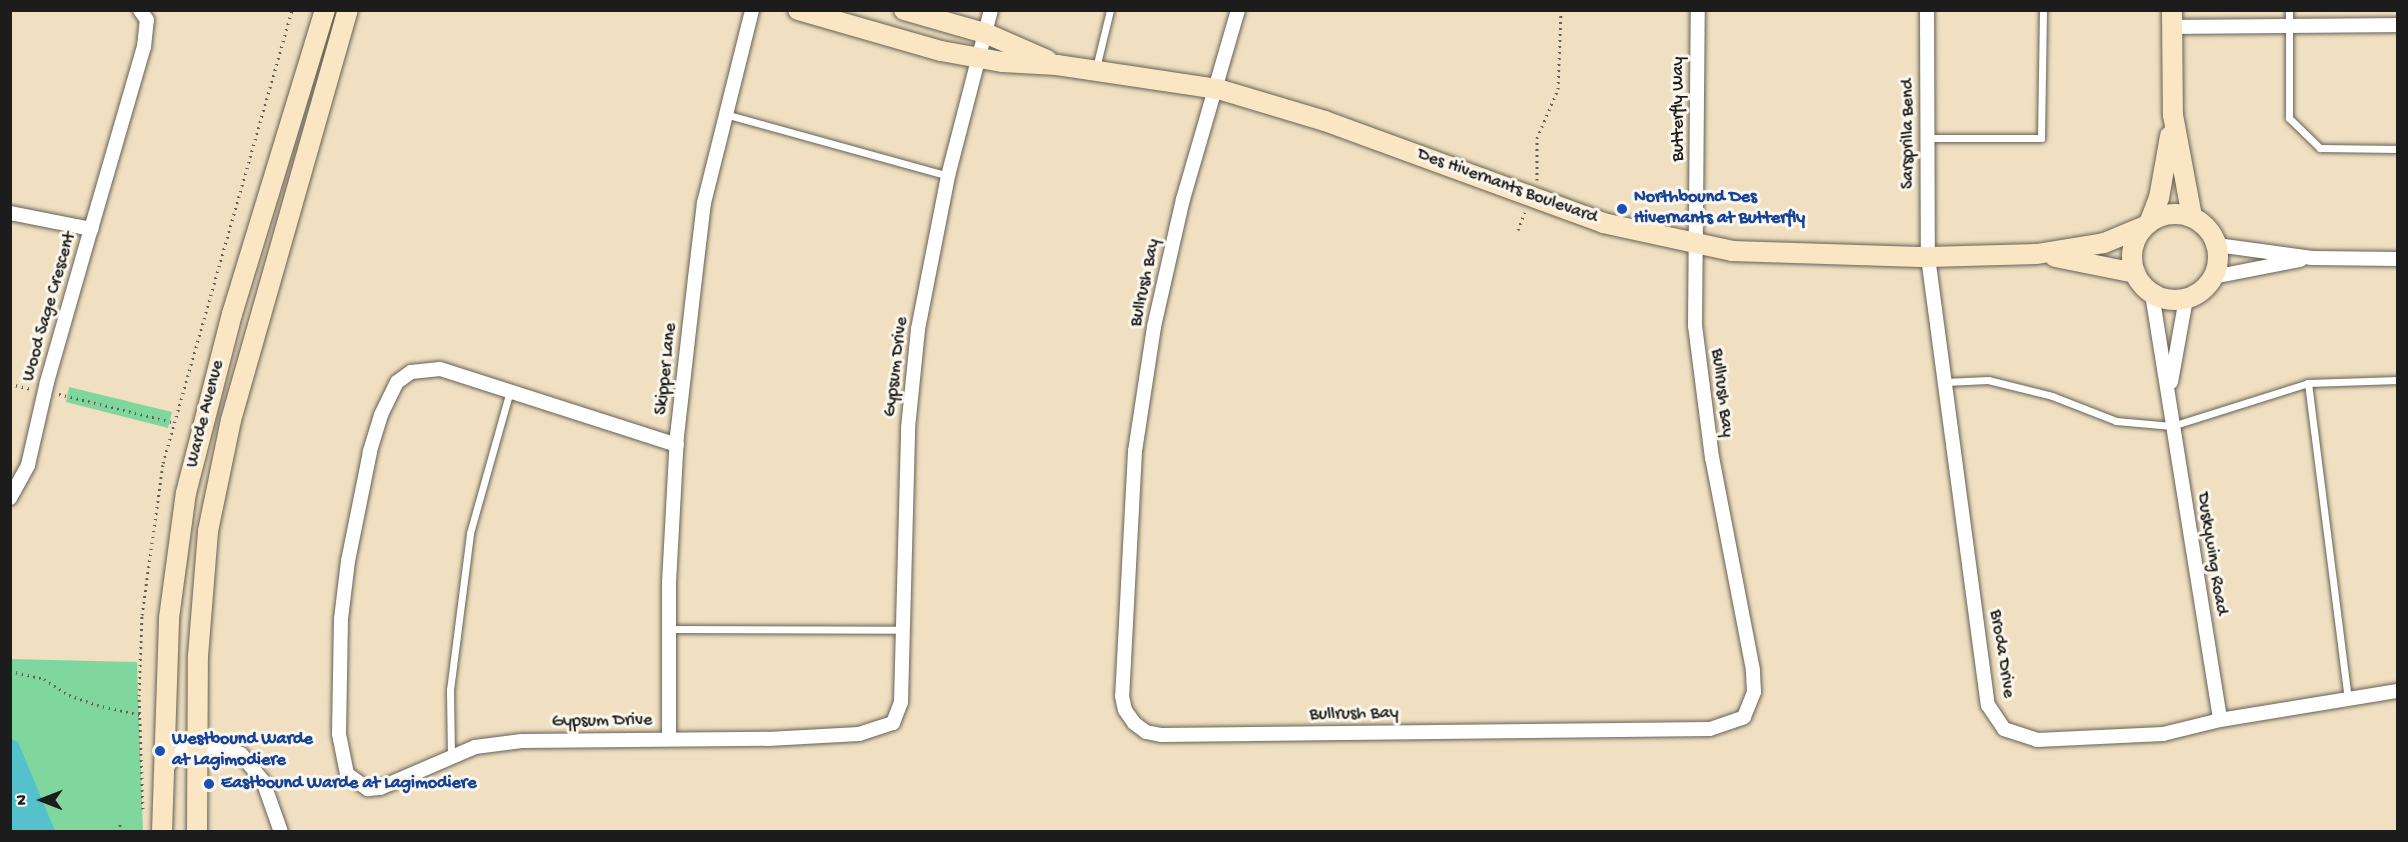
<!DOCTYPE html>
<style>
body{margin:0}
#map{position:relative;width:2408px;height:842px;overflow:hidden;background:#f0e0c1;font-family:"Gochi Hand",sans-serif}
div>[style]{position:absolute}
.green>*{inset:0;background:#7fd79d}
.water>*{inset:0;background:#54c1cd}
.path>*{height:3px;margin-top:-1.5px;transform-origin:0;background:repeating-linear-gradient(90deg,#666156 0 1.5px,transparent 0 6px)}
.roads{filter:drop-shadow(0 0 2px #666156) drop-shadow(0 0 2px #666156)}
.lane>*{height:7px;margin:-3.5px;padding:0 3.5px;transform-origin:3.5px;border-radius:3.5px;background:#fff}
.street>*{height:14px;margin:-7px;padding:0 7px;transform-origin:7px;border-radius:7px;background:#fff}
.secondary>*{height:20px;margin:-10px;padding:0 10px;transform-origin:10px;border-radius:10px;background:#fbe6c4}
.secondary>.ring{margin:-10px;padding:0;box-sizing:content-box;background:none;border:20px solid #fbe6c4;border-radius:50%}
.dots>*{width:16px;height:16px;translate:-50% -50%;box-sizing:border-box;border:3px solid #fbf7ec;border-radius:50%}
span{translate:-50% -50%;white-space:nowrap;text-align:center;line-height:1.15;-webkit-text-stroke:6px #fbf7ec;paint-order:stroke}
.street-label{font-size:18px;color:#1c1c1c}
.transit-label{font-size:18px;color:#164399;font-weight:700}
.left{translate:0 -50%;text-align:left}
.frame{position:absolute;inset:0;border:12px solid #1c1c1c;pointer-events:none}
.north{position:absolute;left:12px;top:770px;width:60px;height:60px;-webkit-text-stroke:4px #fbf7ec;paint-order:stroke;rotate:270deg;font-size:16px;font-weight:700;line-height:24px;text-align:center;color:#1c1c1c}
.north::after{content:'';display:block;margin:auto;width:21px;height:27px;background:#1c1c1c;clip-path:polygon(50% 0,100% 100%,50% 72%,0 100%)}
</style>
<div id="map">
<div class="green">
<i style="clip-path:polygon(69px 387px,172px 412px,168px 428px,66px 402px)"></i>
<i style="clip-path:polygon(11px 659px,137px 662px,143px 831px,11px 832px)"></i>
</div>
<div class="water">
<i style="clip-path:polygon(10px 738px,18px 742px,55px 831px,11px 831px)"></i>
</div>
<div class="path">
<i style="left:1537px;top:180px;width:42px;rotate:-90deg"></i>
<i style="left:1537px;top:138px;width:53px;rotate:-66.8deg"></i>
<i style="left:1558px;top:89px;width:79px;rotate:-87.8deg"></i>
<i style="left:1518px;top:230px;width:19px;rotate:-69deg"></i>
<i style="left:10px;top:384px;width:23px;rotate:13deg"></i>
<i style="left:59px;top:394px;width:116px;rotate:13.9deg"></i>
<i style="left:10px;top:671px;width:35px;rotate:13deg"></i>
<i style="left:44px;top:679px;width:30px;rotate:33deg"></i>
<i style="left:69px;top:695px;width:30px;rotate:20deg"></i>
<i style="left:97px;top:705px;width:45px;rotate:12.8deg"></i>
<i style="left:143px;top:809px;width:113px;rotate:-92deg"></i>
<i style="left:139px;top:696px;width:81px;rotate:-87.9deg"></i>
<i style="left:142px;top:615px;width:153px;rotate:-82.1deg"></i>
<i style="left:163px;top:463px;width:471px;rotate:-74.1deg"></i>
<i style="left:119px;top:832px;width:8px;rotate:-83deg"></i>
</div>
<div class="roads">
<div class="lane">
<i style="left:2289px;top:10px;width:108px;rotate:90deg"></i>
<i style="left:2289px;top:118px;width:43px;rotate:44.1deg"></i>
<i style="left:2320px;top:148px;width:78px;rotate:0.7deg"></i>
<i style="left:1096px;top:68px;width:60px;rotate:-76.4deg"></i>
<i style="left:725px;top:114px;width:231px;rotate:15.5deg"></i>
<i style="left:1927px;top:138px;width:114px"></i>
<i style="left:2041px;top:138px;width:128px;rotate:-89.1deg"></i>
<i style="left:1945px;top:382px;width:43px;rotate:-2.7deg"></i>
<i style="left:1988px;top:380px;width:66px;rotate:14deg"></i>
<i style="left:2052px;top:396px;width:69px;rotate:21.3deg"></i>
<i style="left:2116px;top:421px;width:56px;rotate:5.1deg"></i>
<i style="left:2172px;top:426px;width:143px;rotate:-17.5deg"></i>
<i style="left:2308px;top:383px;width:90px;rotate:-1.9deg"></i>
<i style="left:2308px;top:383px;width:319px;rotate:82.8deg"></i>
<i style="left:669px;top:629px;width:233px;rotate:0.2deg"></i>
<i style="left:451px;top:756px;width:66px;rotate:-90.9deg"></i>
<i style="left:450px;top:690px;width:158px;rotate:-82.7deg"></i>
<i style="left:470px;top:533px;width:148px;rotate:-74.3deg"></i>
</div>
<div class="street">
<i style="left:1238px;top:10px;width:197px;rotate:106.2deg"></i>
<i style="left:1183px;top:199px;width:131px;rotate:102.8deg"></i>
<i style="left:1154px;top:327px;width:125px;rotate:98.7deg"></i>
<i style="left:1135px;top:451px;width:245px;rotate:93deg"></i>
<i style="left:1122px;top:696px;width:14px;rotate:78deg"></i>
<i style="left:1125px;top:710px;width:16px;rotate:55deg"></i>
<i style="left:1134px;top:723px;width:15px;rotate:37deg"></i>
<i style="left:1146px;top:732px;width:16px;rotate:11deg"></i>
<i style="left:1162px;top:735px;width:548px;rotate:-0.63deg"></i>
<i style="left:1710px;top:729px;width:36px;rotate:-19deg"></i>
<i style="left:1744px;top:717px;width:27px;rotate:-68deg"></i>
<i style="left:1754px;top:692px;width:22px;rotate:-93deg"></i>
<i style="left:1753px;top:670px;width:216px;rotate:-100.9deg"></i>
<i style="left:1712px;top:458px;width:133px;rotate:-97.3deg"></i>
<i style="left:1695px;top:326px;width:316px;rotate:-89.5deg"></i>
<i style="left:1927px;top:10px;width:247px;rotate:89.8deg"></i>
<i style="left:1928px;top:257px;width:452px;rotate:82.4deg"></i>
<i style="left:1988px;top:705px;width:29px;rotate:56deg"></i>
<i style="left:2004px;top:729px;width:35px;rotate:18deg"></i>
<i style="left:2037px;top:740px;width:126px;rotate:-2.7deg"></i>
<i style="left:2163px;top:734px;width:59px;rotate:-13.8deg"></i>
<i style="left:2220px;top:720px;width:180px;rotate:-9.3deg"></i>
<i style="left:2173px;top:27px;width:225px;rotate:-0.5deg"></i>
<i style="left:10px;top:213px;width:83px;rotate:11.2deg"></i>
<i style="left:91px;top:229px;width:190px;rotate:-73.8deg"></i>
<i style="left:144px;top:47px;width:27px;rotate:-84deg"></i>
<i style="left:147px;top:20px;width:12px;rotate:-125deg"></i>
<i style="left:2217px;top:245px;width:96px;rotate:7.8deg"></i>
<i style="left:2312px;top:258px;width:86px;rotate:0.7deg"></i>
<i style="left:2213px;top:277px;width:89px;rotate:-11.1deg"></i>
<i style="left:2152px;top:294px;width:431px;rotate:80.9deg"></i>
<i style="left:2171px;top:382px;width:84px;rotate:-79.8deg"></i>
<i style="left:677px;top:445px;width:249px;rotate:-162.2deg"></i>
<i style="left:440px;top:369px;width:29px;rotate:174deg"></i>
<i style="left:411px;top:372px;width:17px;rotate:144deg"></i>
<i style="left:397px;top:382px;width:37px;rotate:116deg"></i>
<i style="left:381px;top:415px;width:39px;rotate:107deg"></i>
<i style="left:370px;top:452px;width:111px;rotate:101.4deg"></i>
<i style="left:348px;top:561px;width:58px;rotate:96.9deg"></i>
<i style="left:341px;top:619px;width:115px;rotate:91deg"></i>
<i style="left:339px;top:734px;width:41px;rotate:78.7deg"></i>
<i style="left:347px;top:774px;width:26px;rotate:36deg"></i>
<i style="left:368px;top:789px;width:12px;rotate:-5deg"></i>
<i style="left:380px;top:788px;width:103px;rotate:-23.3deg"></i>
<i style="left:475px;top:747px;width:47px;rotate:-7.3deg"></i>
<i style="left:522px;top:741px;width:246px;rotate:-0.5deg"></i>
<i style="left:768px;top:739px;width:91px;rotate:-3.1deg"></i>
<i style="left:859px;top:734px;width:36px;rotate:-18deg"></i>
<i style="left:893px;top:723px;width:22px;rotate:-69deg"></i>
<i style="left:901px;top:702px;width:274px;rotate:-88.5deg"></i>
<i style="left:908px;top:428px;width:100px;rotate:-84.2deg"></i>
<i style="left:918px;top:329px;width:156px;rotate:-78.9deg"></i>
<i style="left:948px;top:176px;width:171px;rotate:-75.5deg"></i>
<i style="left:10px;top:498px;width:38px;rotate:-61deg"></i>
<i style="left:28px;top:465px;width:85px;rotate:-77.1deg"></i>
<i style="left:47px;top:382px;width:159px;rotate:-74deg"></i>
<i style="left:669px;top:739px;width:156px;rotate:-90deg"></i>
<i style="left:669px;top:583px;width:147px;rotate:-86.9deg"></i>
<i style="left:677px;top:436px;width:159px;rotate:-83.5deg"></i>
<i style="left:695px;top:278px;width:76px;rotate:-83.2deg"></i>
<i style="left:704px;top:203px;width:199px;rotate:-76deg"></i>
<i style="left:165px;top:772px;width:13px;rotate:-63deg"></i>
<i style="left:171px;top:760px;width:19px;rotate:-39deg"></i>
<i style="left:186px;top:748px;width:39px;rotate:-1deg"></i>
<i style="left:225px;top:747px;width:17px;rotate:24deg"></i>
<i style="left:241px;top:754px;width:35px;rotate:51deg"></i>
<i style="left:263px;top:781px;width:54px;rotate:70.6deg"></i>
</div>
<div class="secondary">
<i style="left:798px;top:10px;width:149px;rotate:16deg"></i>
<i style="left:941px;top:51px;width:63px;rotate:10.1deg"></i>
<i style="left:1003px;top:62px;width:54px;rotate:3.2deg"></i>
<i style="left:1057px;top:65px;width:163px;rotate:8.5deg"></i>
<i style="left:1218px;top:89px;width:112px;rotate:16.7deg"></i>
<i style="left:1325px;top:121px;width:296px;rotate:20.1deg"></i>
<i style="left:1603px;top:223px;width:132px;rotate:12.2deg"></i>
<i style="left:1732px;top:251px;width:196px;rotate:1.8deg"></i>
<i style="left:1928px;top:257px;width:109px;rotate:-1.6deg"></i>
<i style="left:2037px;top:254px;width:68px;rotate:-9.3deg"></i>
<i style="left:2104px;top:243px;width:42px;rotate:-22.3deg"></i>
<i style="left:904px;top:10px;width:84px;rotate:15.9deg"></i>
<i style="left:985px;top:33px;width:68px;rotate:23.5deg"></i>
<i style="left:2172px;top:10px;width:105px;rotate:89.5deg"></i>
<i style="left:2173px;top:115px;width:104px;rotate:79.4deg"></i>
<i class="ring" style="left:2132px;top:214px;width:66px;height:66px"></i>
<i style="left:2150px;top:221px;width:25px;rotate:-69deg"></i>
<i style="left:2159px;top:198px;width:63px;rotate:-79.9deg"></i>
<i style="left:2055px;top:257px;width:82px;rotate:11.3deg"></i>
<i style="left:162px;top:832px;width:214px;rotate:-88.1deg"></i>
<i style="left:169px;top:618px;width:126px;rotate:-82.3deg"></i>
<i style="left:186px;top:493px;width:185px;rotate:-75.6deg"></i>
<i style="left:232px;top:314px;width:318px;rotate:-73deg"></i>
<i style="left:197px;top:832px;width:176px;rotate:-89.7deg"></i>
<i style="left:198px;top:656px;width:125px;rotate:-85.4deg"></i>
<i style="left:208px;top:531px;width:113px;rotate:-78.3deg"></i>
<i style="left:231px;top:420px;width:426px;rotate:-74.1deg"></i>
</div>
</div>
<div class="dots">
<i style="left:1622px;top:209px;background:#1a4fb4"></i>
<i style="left:160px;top:751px;background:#1a4fb4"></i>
<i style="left:209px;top:784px;background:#1a4fb4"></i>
</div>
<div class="street-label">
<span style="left:1679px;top:109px;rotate:-90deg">Butterfly Way</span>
<span style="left:1909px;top:134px;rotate:-90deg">Sarsprilla Bend</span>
<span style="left:1507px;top:187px;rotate:20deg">Des Hivernants Boulevard</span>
<span style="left:1146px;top:283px;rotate:-78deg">Bullrush Bay</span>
<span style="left:50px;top:307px;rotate:-74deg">Wood Sage Crescent</span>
<span style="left:897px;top:367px;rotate:-83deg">Gypsum Drive</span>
<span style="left:667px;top:369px;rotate:-84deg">Skipper Lane</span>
<span style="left:1721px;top:393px;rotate:83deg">Bullrush Bay</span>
<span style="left:206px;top:414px;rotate:-76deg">Warde Avenue</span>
<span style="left:2211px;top:554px;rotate:81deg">Duskywing Road</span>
<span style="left:2001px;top:654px;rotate:81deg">Broda Drive</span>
<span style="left:1354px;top:715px;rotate:-1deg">Bullrush Bay</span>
<span style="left:602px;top:722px;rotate:-1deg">Gypsum Drive</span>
</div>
<div class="transit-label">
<span class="left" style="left:1634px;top:209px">Northbound Des<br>Hivernants at Butterfly</span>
<span class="left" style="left:172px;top:751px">Westbound Warde<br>at Lagimodiere</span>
<span class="left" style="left:221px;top:784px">Eastbound Warde at Lagimodiere</span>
</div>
<div class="frame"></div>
<div class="north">N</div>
</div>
